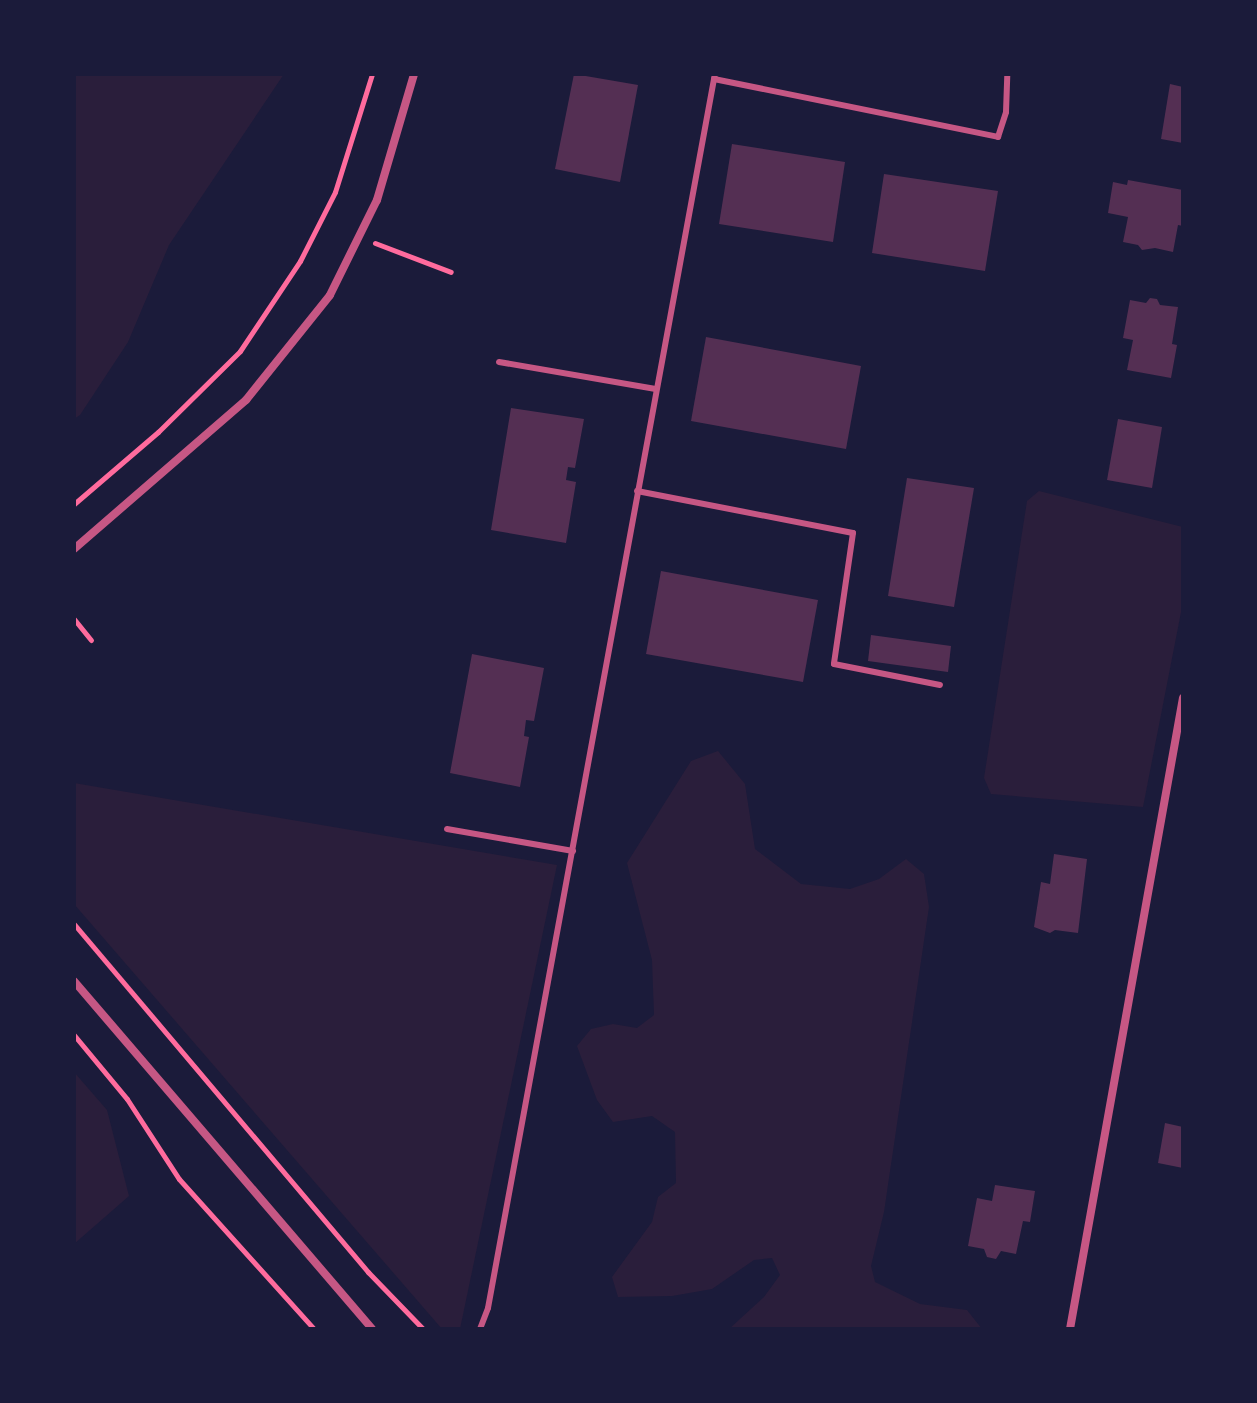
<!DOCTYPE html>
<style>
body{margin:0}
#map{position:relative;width:1257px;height:1403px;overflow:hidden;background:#1b1b3a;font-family:Signika,sans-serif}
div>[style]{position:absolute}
.green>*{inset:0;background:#2a1e3b}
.building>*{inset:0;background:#542f53}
.path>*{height:5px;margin:-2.5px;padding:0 2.5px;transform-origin:2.5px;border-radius:2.5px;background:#ff6b9d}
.service>*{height:6px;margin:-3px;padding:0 3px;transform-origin:3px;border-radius:3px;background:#c65784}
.minor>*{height:8px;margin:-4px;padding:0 4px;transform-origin:4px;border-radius:4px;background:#c65784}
span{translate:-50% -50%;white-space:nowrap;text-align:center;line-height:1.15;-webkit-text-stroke:8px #1b1b3a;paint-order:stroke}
.frame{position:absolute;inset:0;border:76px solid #1b1b3a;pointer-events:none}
</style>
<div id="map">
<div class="green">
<i style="clip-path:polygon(74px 74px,284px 74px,169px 245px,128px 342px,80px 415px,74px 419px)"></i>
<i style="clip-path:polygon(1039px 491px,1183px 527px,1183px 602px,1143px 807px,991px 794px,984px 778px,1027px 501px)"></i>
<i style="clip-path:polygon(718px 751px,745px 784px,755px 849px,801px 884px,850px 889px,879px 879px,906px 859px,924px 874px,929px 907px,884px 1212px,871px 1266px,875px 1282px,920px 1304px,967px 1310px,982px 1329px,729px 1329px,764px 1297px,780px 1275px,772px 1258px,754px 1260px,712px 1289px,672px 1296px,618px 1297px,612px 1277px,652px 1222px,658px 1197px,676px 1183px,675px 1132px,652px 1116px,613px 1122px,597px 1100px,577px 1046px,591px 1029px,613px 1024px,637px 1028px,654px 1015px,652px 960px,627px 863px,691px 761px)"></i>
<i style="clip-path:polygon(74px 783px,557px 865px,460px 1329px,442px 1329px,74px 904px)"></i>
<i style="clip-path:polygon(74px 1072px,107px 1110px,129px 1196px,74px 1244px)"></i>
</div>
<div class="building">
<i style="clip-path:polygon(574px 74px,638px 85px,620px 182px,555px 169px)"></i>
<i style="clip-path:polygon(1170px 84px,1183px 87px,1183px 143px,1161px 139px)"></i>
<i style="clip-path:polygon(732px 144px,845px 162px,833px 242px,719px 224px)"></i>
<i style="clip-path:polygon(884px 174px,998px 191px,985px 271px,872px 253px)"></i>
<i style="clip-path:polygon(1128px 180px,1183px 190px,1183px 226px,1178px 225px,1173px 252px,1155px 248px,1142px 250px,1138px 245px,1123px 242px,1128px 217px,1108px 213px,1113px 182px,1127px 185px)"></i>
<i style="clip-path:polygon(1150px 298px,1157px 299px,1160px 305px,1178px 307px,1172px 344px,1177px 345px,1171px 378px,1127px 370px,1133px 340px,1123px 338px,1130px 300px,1146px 303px)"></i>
<i style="clip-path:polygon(706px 337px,861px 366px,846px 449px,691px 421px)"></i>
<i style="clip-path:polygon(511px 408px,584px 419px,575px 468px,568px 467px,566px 480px,576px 482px,566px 543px,491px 530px)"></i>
<i style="clip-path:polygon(1118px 419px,1162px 427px,1152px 488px,1107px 480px)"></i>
<i style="clip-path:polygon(907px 478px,974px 488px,954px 607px,888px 596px)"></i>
<i style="clip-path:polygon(661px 571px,818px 600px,803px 682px,646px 654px)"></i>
<i style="clip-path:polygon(871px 635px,951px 646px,948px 672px,868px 661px)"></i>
<i style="clip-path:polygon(472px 654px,544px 668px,534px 721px,526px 720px,524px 736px,529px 737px,520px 787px,450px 773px)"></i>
<i style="clip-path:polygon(1054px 854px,1087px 859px,1078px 933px,1055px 930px,1050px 933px,1034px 927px,1041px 882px,1050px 884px)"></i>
<i style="clip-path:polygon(1165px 1123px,1183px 1127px,1183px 1168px,1158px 1163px)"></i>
<i style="clip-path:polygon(995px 1185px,1035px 1191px,1030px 1222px,1023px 1221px,1016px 1254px,1001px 1251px,996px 1259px,987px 1257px,984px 1249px,968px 1246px,977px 1198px,992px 1201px)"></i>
</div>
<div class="path">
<i style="left:375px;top:243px;width:81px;rotate:20.9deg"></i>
<i style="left:74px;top:504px;width:111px;rotate:-40.6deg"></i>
<i style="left:158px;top:432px;width:115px;rotate:-44.6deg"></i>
<i style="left:240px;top:351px;width:108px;rotate:-56.3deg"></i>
<i style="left:300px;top:261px;width:77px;rotate:-63.1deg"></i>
<i style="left:335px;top:192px;width:124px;rotate:-72.6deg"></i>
<i style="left:74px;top:619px;width:27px;rotate:51deg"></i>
<i style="left:74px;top:924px;width:456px;rotate:49.8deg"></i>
<i style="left:368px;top:1272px;width:79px;rotate:46deg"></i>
<i style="left:74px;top:1035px;width:83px;rotate:50.4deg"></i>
<i style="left:127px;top:1099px;width:95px;rotate:57deg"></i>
<i style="left:179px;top:1179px;width:202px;rotate:48deg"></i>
</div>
<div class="service">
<i style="left:714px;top:79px;width:290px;rotate:11.5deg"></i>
<i style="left:998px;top:137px;width:26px;rotate:-72deg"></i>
<i style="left:1006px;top:112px;width:38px;rotate:-88deg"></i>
<i style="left:499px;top:362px;width:159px;rotate:9.8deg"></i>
<i style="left:637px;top:491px;width:220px;rotate:11deg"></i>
<i style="left:853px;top:533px;width:132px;rotate:98.3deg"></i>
<i style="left:834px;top:664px;width:108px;rotate:11.2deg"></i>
<i style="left:447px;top:829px;width:128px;rotate:9.9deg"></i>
<i style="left:480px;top:1329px;width:22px;rotate:-69deg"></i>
<i style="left:488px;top:1308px;width:1255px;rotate:-79.58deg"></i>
</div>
<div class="minor">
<i style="left:74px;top:549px;width:228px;rotate:-40.9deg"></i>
<i style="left:246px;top:400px;width:134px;rotate:-51.3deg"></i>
<i style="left:330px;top:295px;width:106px;rotate:-63.7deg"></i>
<i style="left:377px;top:200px;width:131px;rotate:-73.6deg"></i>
<i style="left:74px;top:981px;width:458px;rotate:49.4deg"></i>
<i style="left:1070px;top:1329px;width:641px;rotate:-79.85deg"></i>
</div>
<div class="frame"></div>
</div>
